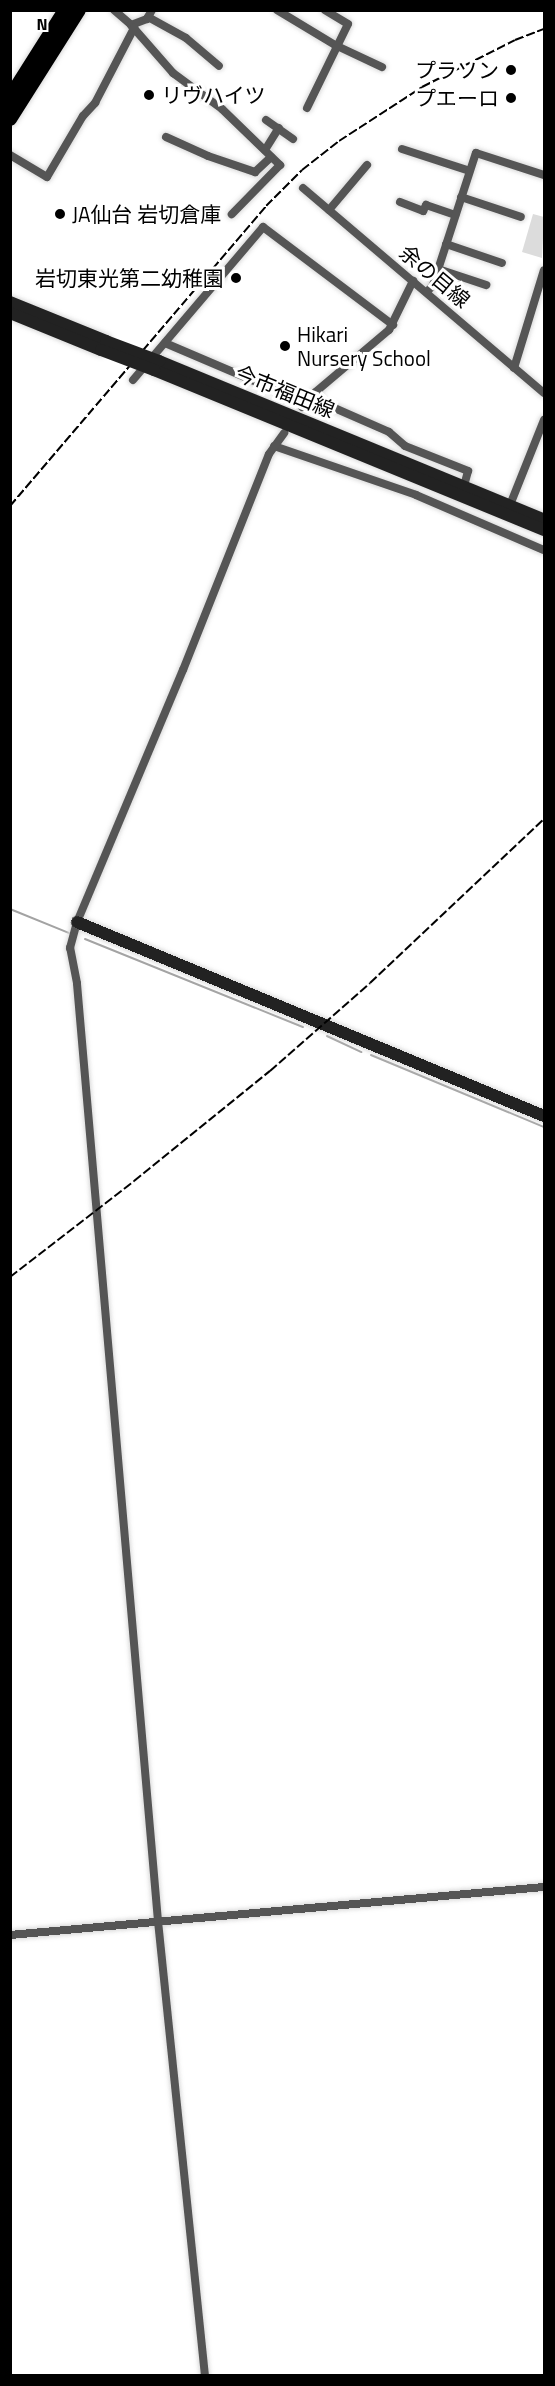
<!DOCTYPE html>
<meta charset="utf-8">
<style>
body{margin:0}
#map{position:relative;width:555px;height:2386px;overflow:hidden;background:#fff;font-family:"Titillium Web","Noto Sans JP",sans-serif}
div>[style]{position:absolute}
.green>*{inset:0;background:#dcdcdc}
.stream>*{height:2px;margin:-1px;padding:0 1px;transform-origin:1px;border-radius:1px;background:#a3a3a3}
.roads{filter:drop-shadow(0 0 2px #dbdbdb) drop-shadow(0 0 2px #dbdbdb)}
.street>*{height:8px;margin:-4px;padding:0 4px;transform-origin:4px;border-radius:4px;background:#555}
.secondary>*{height:12px;margin:-6px;padding:0 6px;transform-origin:6px;border-radius:6px;background:#222}
.primary>*{height:14px;margin:-7px;padding:0 7px;transform-origin:7px;border-radius:7px;background:#000}
.rail>*{height:2px;margin-top:-1px;transform-origin:0;background:repeating-linear-gradient(90deg,#000 0 9px,transparent 0 12px)}
.secondary-bridge>*{height:12px;margin:-6px;padding:0 6px;transform-origin:6px;border-radius:6px;background:#222}
.dots>*{width:16px;height:16px;translate:-50% -50%;box-sizing:border-box;border:3px solid #fff;border-radius:50%}
span{translate:-50% -50%;white-space:nowrap;text-align:center;line-height:1.15;-webkit-text-stroke:6px #fff;paint-order:stroke}
.poi-label{font-size:21px;color:#000}
.right{translate:-100% -50%;text-align:right}
.left{translate:0 -50%;text-align:left}
.street-label{font-size:21px;color:#000}
.frame{position:absolute;inset:0;border:12px solid #000;pointer-events:none}
.north{position:absolute;left:12px;top:12px;width:60px;height:60px;-webkit-text-stroke:4px #fff;paint-order:stroke;rotate:0deg;font-size:16px;font-weight:700;line-height:24px;text-align:center;color:#000}
.north::after{content:'';display:block;margin:auto;width:21px;height:27px;background:#000;clip-path:polygon(50% 0,100% 100%,50% 72%,0 100%)}
</style>
<div id="map">
<div class="green">
<i style="clip-path:polygon(533px 214px,544px 217px,542px 258px,522px 252px)"></i>
</div>
<div class="stream">
<i style="left:10px;top:909px;width:64px;rotate:22.1deg"></i>
<i style="left:85px;top:939px;width:235px;rotate:22deg"></i>
<i style="left:327px;top:1036px;width:38px;rotate:25deg"></i>
<i style="left:371px;top:1055px;width:187px;rotate:22.6deg"></i>
</div>
<div class="roads">
<div class="street">
<i style="left:114px;top:10px;width:23px;rotate:41deg"></i>
<i style="left:131px;top:25px;width:64px;rotate:48.8deg"></i>
<i style="left:173px;top:73px;width:61px;rotate:36.3deg"></i>
<i style="left:222px;top:109px;width:81px;rotate:44deg"></i>
<i style="left:280px;top:165px;width:69px;rotate:134.4deg"></i>
<i style="left:277px;top:10px;width:68px;rotate:31.1deg"></i>
<i style="left:335px;top:45px;width:52px;rotate:25.1deg"></i>
<i style="left:148px;top:17px;width:43px;rotate:28.9deg"></i>
<i style="left:186px;top:38px;width:43px;rotate:40.3deg"></i>
<i style="left:131px;top:25px;width:17px;rotate:-21deg"></i>
<i style="left:147px;top:19px;width:10px;rotate:-61deg"></i>
<i style="left:307px;top:108px;width:93px;rotate:-64deg"></i>
<i style="left:348px;top:24px;width:27px;rotate:-149deg"></i>
<i style="left:266px;top:120px;width:33px;rotate:35deg"></i>
<i style="left:166px;top:137px;width:46px;rotate:24.3deg"></i>
<i style="left:208px;top:156px;width:50px;rotate:18.8deg"></i>
<i style="left:255px;top:172px;width:22px;rotate:-43deg"></i>
<i style="left:402px;top:149px;width:71px;rotate:17.9deg"></i>
<i style="left:265px;top:150px;width:26px;rotate:-58deg"></i>
<i style="left:10px;top:155px;width:43px;rotate:30.7deg"></i>
<i style="left:47px;top:177px;width:71px;rotate:-59.5deg"></i>
<i style="left:83px;top:116px;width:18px;rotate:-47deg"></i>
<i style="left:95px;top:103px;width:85px;rotate:-62.5deg"></i>
<i style="left:303px;top:188px;width:316px;rotate:40.4deg"></i>
<i style="left:461px;top:197px;width:63px;rotate:18.4deg"></i>
<i style="left:400px;top:202px;width:25px;rotate:21deg"></i>
<i style="left:423px;top:211px;width:7px;rotate:-63deg"></i>
<i style="left:426px;top:205px;width:31px;rotate:19deg"></i>
<i style="left:329px;top:210px;width:59px;rotate:-49.8deg"></i>
<i style="left:446px;top:244px;width:59px;rotate:18.7deg"></i>
<i style="left:438px;top:269px;width:51px;rotate:18.4deg"></i>
<i style="left:427px;top:292px;width:9px;rotate:-49deg"></i>
<i style="left:433px;top:285px;width:139px;rotate:-72deg"></i>
<i style="left:476px;top:153px;width:71px;rotate:17.9deg"></i>
<i style="left:165px;top:343px;width:153px;rotate:23.1deg"></i>
<i style="left:514px;top:368px;width:102px;rotate:-73deg"></i>
<i style="left:133px;top:380px;width:201px;rotate:-49.6deg"></i>
<i style="left:263px;top:227px;width:163px;rotate:37deg"></i>
<i style="left:316px;top:392px;width:13px;rotate:58deg"></i>
<i style="left:323px;top:403px;width:72px;rotate:23.7deg"></i>
<i style="left:389px;top:432px;width:21px;rotate:41deg"></i>
<i style="left:405px;top:446px;width:68px;rotate:21.6deg"></i>
<i style="left:468px;top:471px;width:16px;rotate:105deg"></i>
<i style="left:302px;top:407px;width:16px;rotate:-50deg"></i>
<i style="left:312px;top:395px;width:101px;rotate:-40.2deg"></i>
<i style="left:389px;top:330px;width:55px;rotate:-63.9deg"></i>
<i style="left:274px;top:446px;width:150px;rotate:19deg"></i>
<i style="left:416px;top:495px;width:139px;rotate:23.3deg"></i>
<i style="left:510px;top:505px;width:92px;rotate:-68.2deg"></i>
<i style="left:10px;top:1935px;width:536px;rotate:-5.14deg"></i>
<i style="left:205px;top:2376px;width:457px;rotate:-95.9deg"></i>
<i style="left:158px;top:1921px;width:941px;rotate:-94.94deg"></i>
<i style="left:77px;top:983px;width:36px;rotate:-101deg"></i>
<i style="left:70px;top:948px;width:27px;rotate:-75deg"></i>
<i style="left:77px;top:922px;width:273px;rotate:-67.2deg"></i>
<i style="left:183px;top:670px;width:232px;rotate:-68.3deg"></i>
<i style="left:269px;top:454px;width:26px;rotate:-54deg"></i>
</div>
<div class="secondary">
<i style="left:10px;top:302px;width:104px;rotate:22.1deg"></i>
<i style="left:10px;top:313px;width:98px;rotate:22.1deg"></i>
<i style="left:159px;top:361px;width:417px;rotate:22.4deg"></i>
<i style="left:154px;top:370px;width:422px;rotate:22.3deg"></i>
<i style="left:77px;top:922px;width:506px;rotate:22.56deg"></i>
</div>
<div class="primary">
<i style="left:10px;top:97px;width:103px;rotate:-57.7deg"></i>
<i style="left:10px;top:119px;width:129px;rotate:-57.7deg"></i>
</div>
</div>
<div class="rail">
<i style="left:10px;top:506px;width:394px;rotate:-49.5deg"></i>
<i style="left:266px;top:206px;width:51px;rotate:-45deg"></i>
<i style="left:302px;top:170px;width:47px;rotate:-38.1deg"></i>
<i style="left:339px;top:141px;width:99px;rotate:-33deg"></i>
<i style="left:422px;top:87px;width:104px;rotate:-26.8deg"></i>
<i style="left:515px;top:40px;width:31px;rotate:-21deg"></i>
<i style="left:10px;top:1277px;width:157px;rotate:-37.7deg"></i>
<i style="left:134px;top:1181px;width:175px;rotate:-39deg"></i>
<i style="left:270px;top:1071px;width:133px;rotate:-41.3deg"></i>
<i style="left:370px;top:983px;width:239px;rotate:-43.3deg"></i>
</div>
<div class="secondary-bridge">
<i style="left:106px;top:341px;width:57px;rotate:20.7deg"></i>
<i style="left:101px;top:350px;width:57px;rotate:20.7deg"></i>
</div>
<div class="dots">
<i style="left:511px;top:70px;background:#000"></i>
<i style="left:149px;top:95px;background:#000"></i>
<i style="left:511px;top:98px;background:#000"></i>
<i style="left:60px;top:214px;background:#000"></i>
<i style="left:236px;top:278px;background:#000"></i>
<i style="left:285px;top:346px;background:#000"></i>
</div>
<div class="poi-label">
<span class="right" style="left:499px;top:70px">プラソン</span>
<span class="left" style="left:161px;top:95px">リヴハイツ</span>
<span class="right" style="left:499px;top:98px">プエーロ</span>
<span class="left" style="left:72px;top:214px">JA仙台 岩切倉庫</span>
<span class="right" style="left:224px;top:278px">岩切東光第二幼稚園</span>
<span class="left" style="left:297px;top:346px">Hikari<br>Nursery School</span>
</div>
<div class="street-label">
<span style="left:435px;top:276px;rotate:40deg">余の目線</span>
<span style="left:285px;top:391px;rotate:22deg">今市福田線</span>
</div>
<div class="frame"></div>
<div class="north">N</div>
</div>
